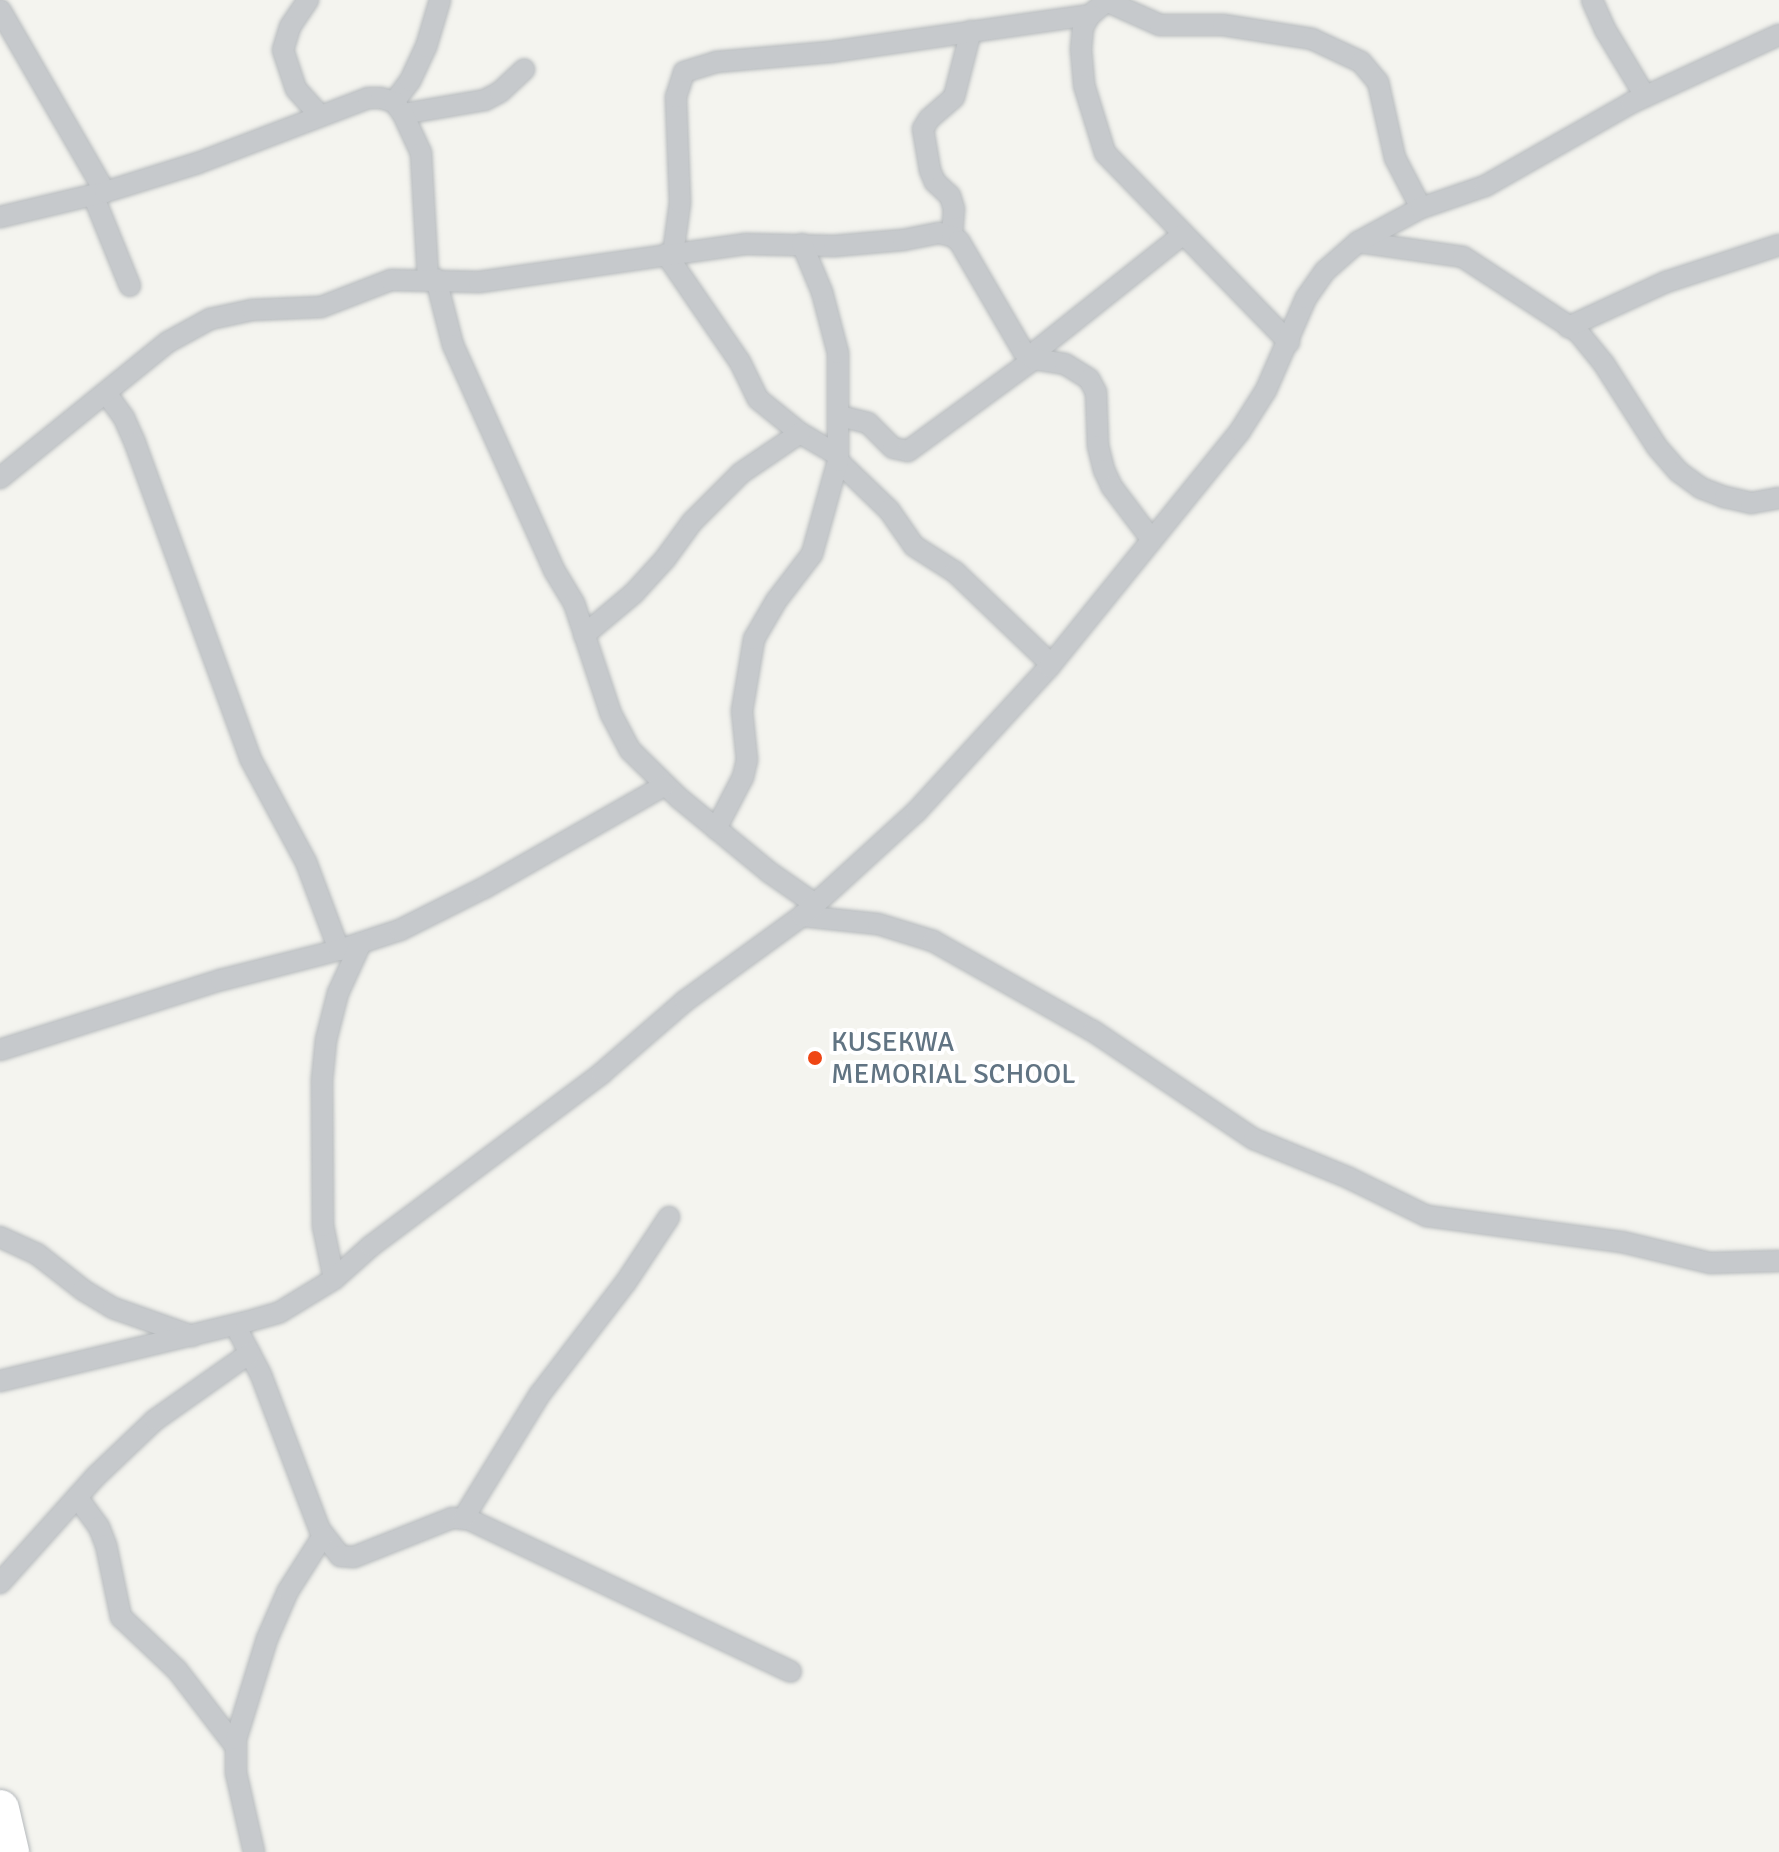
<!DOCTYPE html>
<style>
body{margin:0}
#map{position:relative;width:1779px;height:1852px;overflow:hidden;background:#f4f4ef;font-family:Signika,sans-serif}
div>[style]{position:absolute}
.roads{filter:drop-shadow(0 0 2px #b5b9bc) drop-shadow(0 0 2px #b5b9bc)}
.street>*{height:20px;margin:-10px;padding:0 10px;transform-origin:10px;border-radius:10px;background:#c6c9cc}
.highway>*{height:38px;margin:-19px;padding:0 19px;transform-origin:19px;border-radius:19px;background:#fff}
.dots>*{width:22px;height:22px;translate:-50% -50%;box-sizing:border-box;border:4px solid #fff;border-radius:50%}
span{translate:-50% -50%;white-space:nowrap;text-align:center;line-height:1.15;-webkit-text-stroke:8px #fff;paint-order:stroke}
.poi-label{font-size:28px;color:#617483}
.left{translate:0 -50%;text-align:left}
</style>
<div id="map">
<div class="roads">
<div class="street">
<i style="left:308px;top:0;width:32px;rotate:124deg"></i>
<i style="left:290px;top:27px;width:24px;rotate:107deg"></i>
<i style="left:283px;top:50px;width:41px;rotate:71.6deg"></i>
<i style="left:296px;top:89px;width:36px;rotate:48deg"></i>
<i style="left:1108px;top:0;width:23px;rotate:140deg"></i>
<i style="left:1090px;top:15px;width:14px;rotate:120deg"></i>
<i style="left:1083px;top:27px;width:22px;rotate:95deg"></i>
<i style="left:1081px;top:49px;width:36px;rotate:85deg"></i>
<i style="left:1084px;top:85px;width:71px;rotate:72.8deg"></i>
<i style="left:1105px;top:153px;width:264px;rotate:45.8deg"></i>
<i style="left:1592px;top:0;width:34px;rotate:66deg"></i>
<i style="left:1606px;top:31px;width:76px;rotate:59deg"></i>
<i style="left:1106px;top:1px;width:59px;rotate:24deg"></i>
<i style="left:1160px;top:25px;width:63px"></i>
<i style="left:1223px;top:25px;width:90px;rotate:8.9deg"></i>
<i style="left:1312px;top:39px;width:54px;rotate:25.1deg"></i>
<i style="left:1361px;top:62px;width:26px;rotate:50deg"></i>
<i style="left:1378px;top:82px;width:78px;rotate:77.4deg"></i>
<i style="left:1395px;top:158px;width:56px;rotate:62.5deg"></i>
<i style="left:0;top:10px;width:210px;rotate:60deg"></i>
<i style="left:394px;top:102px;width:26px;rotate:-53deg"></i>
<i style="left:410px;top:81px;width:38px;rotate:-65deg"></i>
<i style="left:426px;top:47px;width:49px;rotate:-73.4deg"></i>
<i style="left:403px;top:114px;width:83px;rotate:-9.7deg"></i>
<i style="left:485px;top:100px;width:17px;rotate:-28deg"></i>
<i style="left:500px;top:92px;width:33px;rotate:-43deg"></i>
<i style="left:93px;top:195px;width:98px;rotate:67.9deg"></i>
<i style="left:0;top:217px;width:108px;rotate:-13.4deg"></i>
<i style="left:105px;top:192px;width:97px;rotate:-17.3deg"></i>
<i style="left:198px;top:163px;width:182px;rotate:-20.9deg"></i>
<i style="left:368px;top:98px;width:13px"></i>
<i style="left:381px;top:98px;width:14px;rotate:17deg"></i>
<i style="left:394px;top:102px;width:15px;rotate:53deg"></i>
<i style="left:403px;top:114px;width:43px;rotate:65.2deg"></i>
<i style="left:421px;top:153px;width:126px;rotate:86.8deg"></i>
<i style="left:952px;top:236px;width:27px;rotate:-86deg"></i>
<i style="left:954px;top:209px;width:14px;rotate:-107deg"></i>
<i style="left:950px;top:196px;width:21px;rotate:-137deg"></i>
<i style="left:935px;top:182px;width:13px;rotate:-113deg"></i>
<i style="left:930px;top:170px;width:42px;rotate:-99.7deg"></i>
<i style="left:923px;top:129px;width:12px;rotate:-59deg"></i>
<i style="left:929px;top:119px;width:33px;rotate:-41deg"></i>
<i style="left:954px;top:97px;width:68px;rotate:-75.6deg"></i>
<i style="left:1358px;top:242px;width:106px;rotate:8.1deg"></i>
<i style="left:1463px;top:257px;width:137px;rotate:33.1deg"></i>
<i style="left:1578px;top:332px;width:41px;rotate:50.9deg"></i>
<i style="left:1604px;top:364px;width:98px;rotate:57.4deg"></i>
<i style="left:1657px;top:447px;width:33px;rotate:49deg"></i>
<i style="left:1679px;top:472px;width:27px;rotate:36deg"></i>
<i style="left:1701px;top:488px;width:26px;rotate:21deg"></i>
<i style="left:1725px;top:497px;width:27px;rotate:13deg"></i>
<i style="left:1751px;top:503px;width:28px;rotate:-10deg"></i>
<i style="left:666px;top:254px;width:131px;rotate:55.6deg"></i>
<i style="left:740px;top:362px;width:41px;rotate:64.1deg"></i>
<i style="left:758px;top:399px;width:54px;rotate:39deg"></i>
<i style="left:800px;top:433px;width:44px;rotate:30.1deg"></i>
<i style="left:673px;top:254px;width:51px;rotate:-82.2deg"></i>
<i style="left:680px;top:203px;width:106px;rotate:-92.2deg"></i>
<i style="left:676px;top:97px;width:26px;rotate:-72deg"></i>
<i style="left:684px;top:72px;width:34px;rotate:-17deg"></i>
<i style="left:716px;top:62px;width:114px;rotate:-5deg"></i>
<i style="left:830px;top:52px;width:263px;rotate:-8.1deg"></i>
<i style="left:436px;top:279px;width:68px;rotate:75.6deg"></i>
<i style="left:453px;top:345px;width:247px;rotate:65.8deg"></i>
<i style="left:554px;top:570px;width:39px;rotate:59deg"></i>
<i style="left:574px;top:603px;width:117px;rotate:71.6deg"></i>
<i style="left:611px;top:714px;width:41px;rotate:62.2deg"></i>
<i style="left:630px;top:750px;width:69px;rotate:44.4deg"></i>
<i style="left:679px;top:798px;width:117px;rotate:39.4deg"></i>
<i style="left:769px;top:872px;width:56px;rotate:34.8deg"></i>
<i style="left:1568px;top:327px;width:108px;rotate:-24.7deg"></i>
<i style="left:1666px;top:282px;width:119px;rotate:-18.1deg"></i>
<i style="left:1030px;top:356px;width:194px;rotate:-38.5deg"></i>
<i style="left:106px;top:393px;width:31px;rotate:54deg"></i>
<i style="left:124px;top:418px;width:27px;rotate:66deg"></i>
<i style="left:135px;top:443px;width:335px;rotate:69.9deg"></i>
<i style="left:250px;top:758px;width:118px;rotate:61.7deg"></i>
<i style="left:306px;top:862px;width:94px;rotate:69.4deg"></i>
<i style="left:840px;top:416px;width:29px;rotate:14deg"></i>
<i style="left:868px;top:423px;width:35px;rotate:45deg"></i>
<i style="left:893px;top:448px;width:15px;rotate:11deg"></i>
<i style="left:908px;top:451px;width:156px;rotate:-36.1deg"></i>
<i style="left:838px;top:461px;width:71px;rotate:43.9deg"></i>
<i style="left:889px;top:510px;width:44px;rotate:55.2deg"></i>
<i style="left:914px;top:546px;width:49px;rotate:32.4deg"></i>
<i style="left:955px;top:572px;width:133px;rotate:43.8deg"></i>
<i style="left:0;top:478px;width:216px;rotate:-39deg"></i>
<i style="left:168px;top:342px;width:48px;rotate:-28.7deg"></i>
<i style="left:210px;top:319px;width:43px;rotate:-12.1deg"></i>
<i style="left:252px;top:310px;width:69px;rotate:-2.5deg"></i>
<i style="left:321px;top:307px;width:75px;rotate:-21.1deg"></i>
<i style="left:391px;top:280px;width:88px;rotate:1.3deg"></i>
<i style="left:479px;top:282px;width:270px;rotate:-8.1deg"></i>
<i style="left:746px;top:244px;width:88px;rotate:1.3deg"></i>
<i style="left:834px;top:246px;width:69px;rotate:-5deg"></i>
<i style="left:903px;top:240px;width:37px;rotate:-11deg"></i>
<i style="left:939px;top:233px;width:13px;rotate:13deg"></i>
<i style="left:952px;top:236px;width:9px;rotate:36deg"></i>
<i style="left:959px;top:241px;width:127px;rotate:59.8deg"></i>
<i style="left:1023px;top:351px;width:14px;rotate:36deg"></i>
<i style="left:1034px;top:359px;width:31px;rotate:9deg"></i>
<i style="left:1065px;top:364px;width:28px;rotate:32deg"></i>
<i style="left:1089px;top:379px;width:15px;rotate:62deg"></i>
<i style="left:1096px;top:392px;width:54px;rotate:87.9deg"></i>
<i style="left:1098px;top:446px;width:25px;rotate:76deg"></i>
<i style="left:1104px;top:470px;width:19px;rotate:65deg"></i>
<i style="left:1112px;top:487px;width:66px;rotate:53deg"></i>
<i style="left:584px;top:635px;width:65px;rotate:-40deg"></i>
<i style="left:634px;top:593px;width:46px;rotate:-47.6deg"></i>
<i style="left:665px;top:559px;width:46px;rotate:-53.9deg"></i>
<i style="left:692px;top:522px;width:69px;rotate:-45deg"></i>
<i style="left:741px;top:473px;width:71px;rotate:-34.1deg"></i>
<i style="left:716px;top:829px;width:59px;rotate:-62.6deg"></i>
<i style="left:743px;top:777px;width:17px;rotate:-77deg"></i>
<i style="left:747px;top:760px;width:49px;rotate:-95.8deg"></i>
<i style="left:742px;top:711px;width:73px;rotate:-80.5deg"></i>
<i style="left:754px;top:639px;width:44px;rotate:-59.9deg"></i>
<i style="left:776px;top:601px;width:59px;rotate:-52.5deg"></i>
<i style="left:812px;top:554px;width:97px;rotate:-74.4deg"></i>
<i style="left:838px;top:461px;width:108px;rotate:-90deg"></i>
<i style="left:838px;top:353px;width:63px;rotate:-104.7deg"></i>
<i style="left:822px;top:292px;width:52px;rotate:-112.6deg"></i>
<i style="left:802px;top:916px;width:76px;rotate:6deg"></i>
<i style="left:878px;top:924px;width:58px;rotate:17.2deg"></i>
<i style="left:933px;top:941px;width:184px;rotate:29.4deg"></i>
<i style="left:1093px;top:1031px;width:194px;rotate:33.9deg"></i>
<i style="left:1254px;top:1139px;width:103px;rotate:22.3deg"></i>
<i style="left:1349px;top:1178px;width:87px;rotate:26deg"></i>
<i style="left:1427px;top:1216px;width:197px;rotate:7.6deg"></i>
<i style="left:1622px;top:1242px;width:90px;rotate:13.4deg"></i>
<i style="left:1710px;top:1263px;width:69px;rotate:-1.7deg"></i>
<i style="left:0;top:1050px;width:232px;rotate:-17.6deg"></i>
<i style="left:221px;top:980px;width:122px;rotate:-14.3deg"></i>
<i style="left:339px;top:950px;width:64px;rotate:-18.2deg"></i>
<i style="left:400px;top:930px;width:94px;rotate:-26.6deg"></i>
<i style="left:484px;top:888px;width:208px;rotate:-29.6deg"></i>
<i style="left:0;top:1237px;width:41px;rotate:24.7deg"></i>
<i style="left:37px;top:1254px;width:58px;rotate:38deg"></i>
<i style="left:83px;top:1290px;width:35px;rotate:31deg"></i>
<i style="left:113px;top:1308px;width:84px;rotate:19.5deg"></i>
<i style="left:334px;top:1279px;width:54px;rotate:-101.7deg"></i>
<i style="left:323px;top:1226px;width:146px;rotate:-90.4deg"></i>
<i style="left:322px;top:1080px;width:40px;rotate:-84.3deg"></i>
<i style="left:326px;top:1040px;width:49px;rotate:-75.7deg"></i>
<i style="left:338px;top:993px;width:55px;rotate:-65.3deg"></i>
<i style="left:235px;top:1325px;width:56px;rotate:62.5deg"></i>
<i style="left:261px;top:1375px;width:166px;rotate:69.2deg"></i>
<i style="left:320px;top:1530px;width:33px;rotate:52deg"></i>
<i style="left:340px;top:1556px;width:14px;rotate:4deg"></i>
<i style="left:354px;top:1557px;width:105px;rotate:-21.7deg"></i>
<i style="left:452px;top:1518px;width:16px;rotate:4deg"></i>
<i style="left:468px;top:1519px;width:357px;rotate:25.3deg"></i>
<i style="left:0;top:1381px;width:253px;rotate:-13.5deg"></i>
<i style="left:246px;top:1322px;width:35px;rotate:-16deg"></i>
<i style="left:280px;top:1312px;width:63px;rotate:-31.4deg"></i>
<i style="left:334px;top:1279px;width:50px;rotate:-41.7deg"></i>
<i style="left:371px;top:1246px;width:289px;rotate:-36.8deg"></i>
<i style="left:602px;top:1073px;width:110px;rotate:-40.9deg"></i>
<i style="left:685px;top:1001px;width:145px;rotate:-36deg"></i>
<i style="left:802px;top:916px;width:154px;rotate:-42.4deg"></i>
<i style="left:916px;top:812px;width:197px;rotate:-47.5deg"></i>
<i style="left:1049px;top:667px;width:304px;rotate:-51deg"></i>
<i style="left:1240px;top:431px;width:49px;rotate:-57.6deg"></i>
<i style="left:1266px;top:390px;width:100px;rotate:-66.5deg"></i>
<i style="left:1306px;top:298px;width:33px;rotate:-55deg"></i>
<i style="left:1325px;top:271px;width:44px;rotate:-41.3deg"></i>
<i style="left:1358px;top:242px;width:72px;rotate:-28.4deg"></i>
<i style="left:1421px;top:208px;width:68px;rotate:-19deg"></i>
<i style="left:1485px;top:186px;width:168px;rotate:-29.6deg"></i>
<i style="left:1631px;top:103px;width:163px;rotate:-24.7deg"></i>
<i style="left:77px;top:1497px;width:37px;rotate:54deg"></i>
<i style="left:99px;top:1527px;width:19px;rotate:69deg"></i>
<i style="left:106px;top:1545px;width:74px;rotate:78.2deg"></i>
<i style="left:121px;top:1617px;width:77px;rotate:43.4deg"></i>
<i style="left:177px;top:1670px;width:97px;rotate:52.5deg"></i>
<i style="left:463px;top:1519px;width:147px;rotate:-58.4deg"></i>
<i style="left:540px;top:1394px;width:141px;rotate:-52.5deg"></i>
<i style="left:626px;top:1282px;width:78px;rotate:-56.5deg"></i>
<i style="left:0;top:1583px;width:142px;rotate:-48.1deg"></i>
<i style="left:95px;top:1477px;width:83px;rotate:-43.5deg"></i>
<i style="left:155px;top:1420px;width:116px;rotate:-35.2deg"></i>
<i style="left:254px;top:1852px;width:81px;rotate:-102.8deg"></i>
<i style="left:236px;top:1773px;width:34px;rotate:-90deg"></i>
<i style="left:236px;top:1739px;width:105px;rotate:-72.8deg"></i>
<i style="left:267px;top:1639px;width:52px;rotate:-66.4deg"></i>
<i style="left:288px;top:1591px;width:65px;rotate:-57.5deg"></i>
</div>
<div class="highway">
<i style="left:0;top:1809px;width:44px;rotate:76.9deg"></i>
</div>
</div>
<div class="dots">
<i style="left:815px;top:1058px;background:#ef4614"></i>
</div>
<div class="poi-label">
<span class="left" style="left:831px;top:1058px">KUSEKWA<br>MEMORIAL SCHOOL</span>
</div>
</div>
